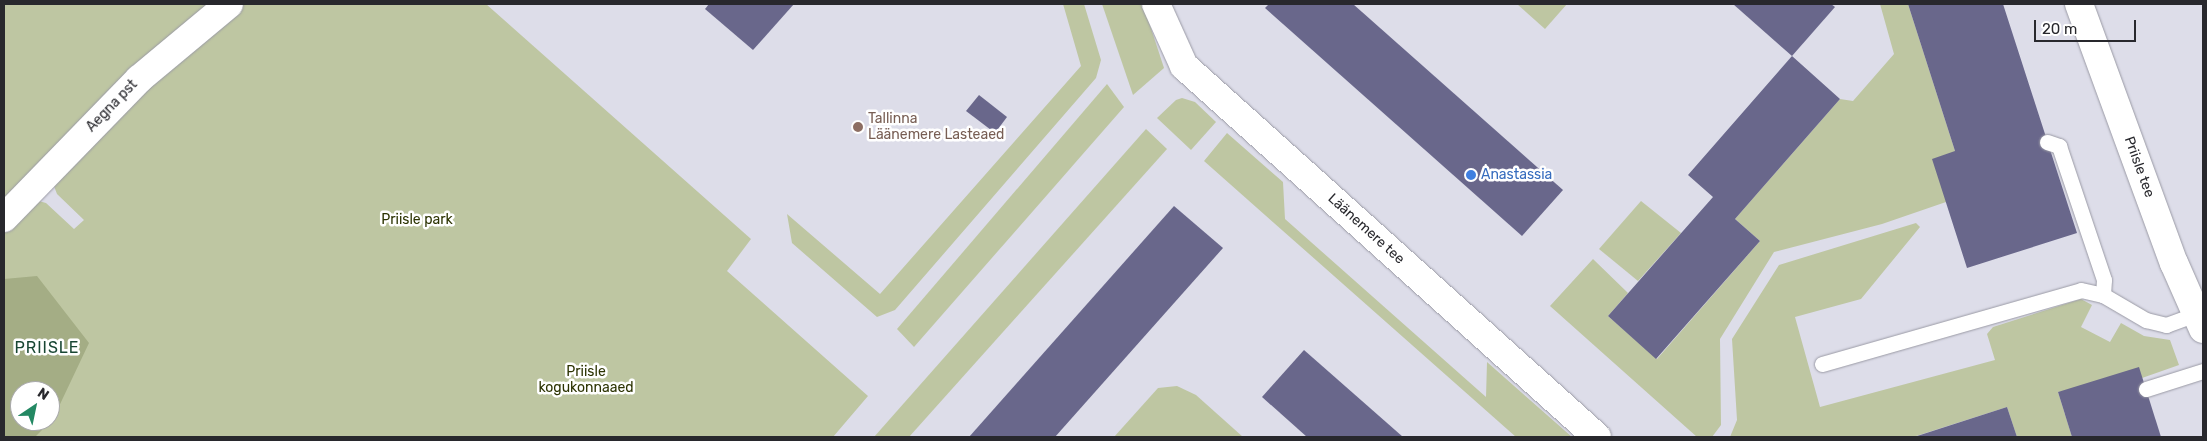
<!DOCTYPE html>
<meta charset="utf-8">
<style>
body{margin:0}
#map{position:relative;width:2207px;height:441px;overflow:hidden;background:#dddde9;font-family:Rubik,sans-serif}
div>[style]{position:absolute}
.green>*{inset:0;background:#bec6a2}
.forest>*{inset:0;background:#a4ad85}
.building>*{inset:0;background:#69678b}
.roads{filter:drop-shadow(0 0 1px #9a9aa5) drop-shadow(0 0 1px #9a9aa5)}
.lane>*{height:15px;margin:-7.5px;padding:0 7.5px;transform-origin:7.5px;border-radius:7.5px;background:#fff}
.street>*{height:28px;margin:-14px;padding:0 14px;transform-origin:14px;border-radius:14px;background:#fff}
.secondary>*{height:28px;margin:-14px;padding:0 14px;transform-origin:14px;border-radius:14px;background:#fff}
.dots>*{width:14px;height:14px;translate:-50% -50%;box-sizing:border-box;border:2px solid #fff;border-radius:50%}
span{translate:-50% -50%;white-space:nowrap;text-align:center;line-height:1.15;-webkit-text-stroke:5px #fff;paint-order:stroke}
.street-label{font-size:14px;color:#28282d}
.education-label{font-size:14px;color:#785e54}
.left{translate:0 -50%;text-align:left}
.shop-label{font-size:14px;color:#366cbe}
.park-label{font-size:14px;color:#2c3302}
.quarter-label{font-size:16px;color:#184633;letter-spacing:1px}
.frame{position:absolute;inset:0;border:5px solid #28282d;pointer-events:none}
.north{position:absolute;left:10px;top:381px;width:50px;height:50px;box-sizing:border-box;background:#fff;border:1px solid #a9a9ab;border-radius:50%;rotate:34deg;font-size:14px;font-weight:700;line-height:20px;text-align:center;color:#28282d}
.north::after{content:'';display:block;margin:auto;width:18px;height:22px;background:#238863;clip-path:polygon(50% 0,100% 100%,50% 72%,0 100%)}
.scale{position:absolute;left:2034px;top:20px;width:102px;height:22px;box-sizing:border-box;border:2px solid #28282d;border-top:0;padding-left:6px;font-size:15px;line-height:18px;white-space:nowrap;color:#28282d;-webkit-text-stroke:4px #fff;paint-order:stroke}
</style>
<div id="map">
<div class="green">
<i style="clip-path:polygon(evenodd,4px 4px,486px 4px,751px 239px,727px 271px,868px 396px,833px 437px,4px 437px,4px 225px,35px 200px,46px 203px,74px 229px,84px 220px,57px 194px,52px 181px,4px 206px,4px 4px,20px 391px,50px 391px,50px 421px,20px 421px,20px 391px)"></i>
<i style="clip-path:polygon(1063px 4px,1084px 4px,1101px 60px,1096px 78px,895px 310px,877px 317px,792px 243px,787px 214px,880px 294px,1081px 66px)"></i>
<i style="clip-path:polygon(1102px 4px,1143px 4px,1164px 68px,1133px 95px)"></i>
<i style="clip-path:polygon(1517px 4px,1567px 4px,1545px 29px)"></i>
<i style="clip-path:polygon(1880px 4px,1908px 4px,1955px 151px,1946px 202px,1882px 224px,1774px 252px,1720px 339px,1721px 425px,1712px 437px,1697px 437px,1550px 306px,1593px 259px,1628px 293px,1608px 316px,1657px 359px,1760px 241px,1735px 219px,1840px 99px,1853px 101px,1894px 54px)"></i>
<i style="clip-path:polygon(1107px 84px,1124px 107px,914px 347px,897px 329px)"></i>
<i style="clip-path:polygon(1182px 98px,1195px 102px,1216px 122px,1191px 150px,1157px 118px,1176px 100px)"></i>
<i style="clip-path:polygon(1146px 129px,1167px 149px,909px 437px,874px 437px)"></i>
<i style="clip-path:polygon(1227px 133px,1283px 182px,1285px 219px,1486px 397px,1487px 362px,1572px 437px,1516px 437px,1204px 161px)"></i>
<i style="clip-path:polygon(1641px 201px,1681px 233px,1638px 281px,1599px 249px)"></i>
<i style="clip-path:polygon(1916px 223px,1920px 227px,1861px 299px,1795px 317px,1820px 407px,1995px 360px,1987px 334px,1993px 327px,2081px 299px,2092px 305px,2081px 327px,2110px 342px,2121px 323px,2144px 336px,2170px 340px,2179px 365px,2142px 378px,2058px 392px,2072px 437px,2017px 437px,2007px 407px,1913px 437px,1730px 437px,1737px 420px,1732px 339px,1779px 265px)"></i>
<i style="clip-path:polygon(1177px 386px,1196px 395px,1243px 437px,1114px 437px,1158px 388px)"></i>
</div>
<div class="forest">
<i style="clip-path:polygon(evenodd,37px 276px,89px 343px,53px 419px,35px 437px,4px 437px,4px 279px,37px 276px,20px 391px,50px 391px,50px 421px,20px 421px,20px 391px)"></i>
</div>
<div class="building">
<i style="clip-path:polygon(709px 4px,794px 4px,753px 50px,705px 9px)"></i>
<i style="clip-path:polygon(1269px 4px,1353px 4px,1563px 190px,1522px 236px,1265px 8px)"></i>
<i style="clip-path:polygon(1733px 4px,1831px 4px,1835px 7px,1792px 56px)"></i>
<i style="clip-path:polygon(1908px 4px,2003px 4px,2077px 233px,1967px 268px,1932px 159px,1955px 151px)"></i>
<i style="clip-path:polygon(1792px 56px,1840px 99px,1735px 219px,1760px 241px,1656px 359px,1608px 316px,1713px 197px,1688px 175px)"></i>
<i style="clip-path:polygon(979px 95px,1007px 117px,995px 133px,966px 111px)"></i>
<i style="clip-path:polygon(1174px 206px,1223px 248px,1055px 437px,969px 437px)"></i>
<i style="clip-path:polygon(1304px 350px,1403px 437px,1307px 437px,1262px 397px)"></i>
<i style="clip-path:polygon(2139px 367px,2161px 437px,2072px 437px,2058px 392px)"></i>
<i style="clip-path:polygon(2007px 407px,2017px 437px,1914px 437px)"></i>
</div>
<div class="roads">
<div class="lane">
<i style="left:2047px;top:142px;width:13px;rotate:18deg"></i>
<i style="left:2059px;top:146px;width:141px;rotate:71.4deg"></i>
<i style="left:2104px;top:280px;width:15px;rotate:94deg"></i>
<i style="left:1822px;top:364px;width:269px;rotate:-15.9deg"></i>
<i style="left:2081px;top:290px;width:23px;rotate:13deg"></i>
<i style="left:2103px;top:295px;width:50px;rotate:30.2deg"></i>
<i style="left:2146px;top:320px;width:21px;rotate:14deg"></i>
<i style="left:2166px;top:325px;width:32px;rotate:-20deg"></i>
<i style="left:2146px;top:389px;width:60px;rotate:-17.5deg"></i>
</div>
<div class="street">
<i style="left:1156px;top:4px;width:68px;rotate:65.7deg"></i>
<i style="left:1184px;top:66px;width:555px;rotate:41.93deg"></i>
<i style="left:4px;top:218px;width:194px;rotate:-45.8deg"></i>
<i style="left:139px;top:79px;width:117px;rotate:-39.8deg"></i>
</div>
<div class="secondary">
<i style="left:2079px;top:4px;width:276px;rotate:69.9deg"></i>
<i style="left:2174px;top:263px;width:72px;rotate:66.3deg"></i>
</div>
</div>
<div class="dots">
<i style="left:858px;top:127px;background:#8d6e63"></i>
<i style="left:1471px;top:175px;background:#3f7fe0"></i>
</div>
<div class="street-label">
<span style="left:112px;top:106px;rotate:-46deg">Aegna pst</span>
<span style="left:2139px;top:167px;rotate:70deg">Priisle tee</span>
<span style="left:1366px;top:229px;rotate:42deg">Läänemere tee</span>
</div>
<div class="education-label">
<span class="left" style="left:868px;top:127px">Tallinna<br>Läänemere Lasteaed</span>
</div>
<div class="shop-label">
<span class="left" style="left:1481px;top:175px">Anastassia</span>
</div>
<div class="park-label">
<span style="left:417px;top:220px">Priisle park</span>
<span style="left:586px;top:380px">Priisle<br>kogukonnaaed</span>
</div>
<div class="quarter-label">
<span style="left:47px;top:348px">PRIISLE</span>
</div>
<div class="frame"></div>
<div class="north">N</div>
<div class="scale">20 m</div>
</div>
